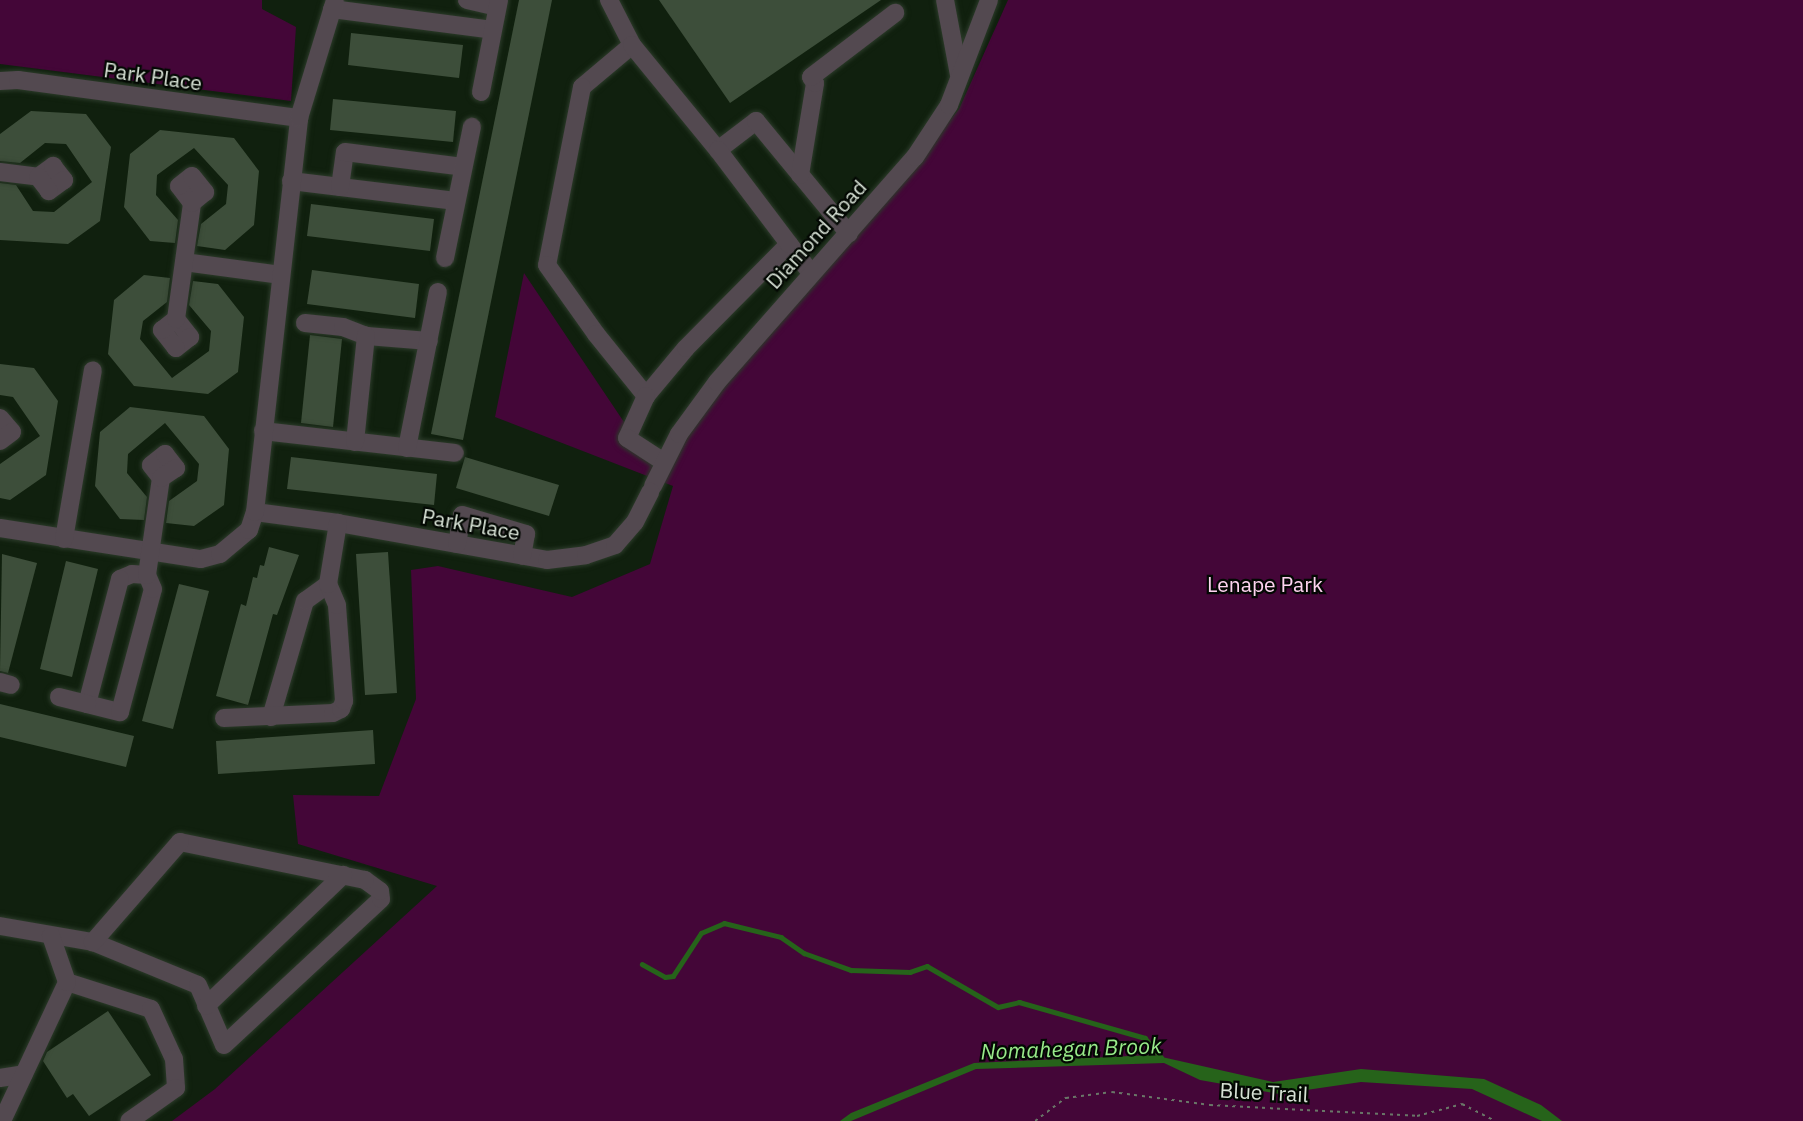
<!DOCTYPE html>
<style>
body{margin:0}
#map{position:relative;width:1803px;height:1121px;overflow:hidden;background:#10200e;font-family:"IBM Plex Sans",sans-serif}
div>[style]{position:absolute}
.green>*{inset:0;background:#440638}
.water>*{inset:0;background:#26631a}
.stream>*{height:4.5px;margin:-2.25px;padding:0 2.25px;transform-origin:2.25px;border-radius:2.25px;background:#26631a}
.building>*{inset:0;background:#3d4e3a}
.path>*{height:2px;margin-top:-1px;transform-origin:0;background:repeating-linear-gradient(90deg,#697667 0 3px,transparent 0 7.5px)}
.roads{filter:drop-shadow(0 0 2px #2c3b2a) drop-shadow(0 0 2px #2c3b2a)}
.minor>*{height:18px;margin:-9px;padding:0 9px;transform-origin:9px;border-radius:9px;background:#534950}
span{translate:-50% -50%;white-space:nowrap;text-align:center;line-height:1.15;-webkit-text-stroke:4.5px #030803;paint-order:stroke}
.street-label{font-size:21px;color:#d8e2d6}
.park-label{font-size:21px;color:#fed3f0}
.water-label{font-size:22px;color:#98ea89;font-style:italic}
</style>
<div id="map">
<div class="green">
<i style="clip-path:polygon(0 0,262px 0,262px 9px,296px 27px,291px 101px,0 64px)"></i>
<i style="clip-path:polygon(1008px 0,1803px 0,1803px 1121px,172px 1121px,215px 1089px,437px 886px,298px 844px,293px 795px,379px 796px,416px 699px,411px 570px,438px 566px,572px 597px,650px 564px,673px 486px,495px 417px,524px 273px,638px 443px,673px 454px,693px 420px,843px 251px,959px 109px)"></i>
</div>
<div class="water">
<i style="clip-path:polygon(1153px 1055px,1273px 1082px,1361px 1069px,1484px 1079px,1541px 1105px,1562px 1121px,1542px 1121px,1472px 1089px,1361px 1082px,1279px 1094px,1200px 1080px,1164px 1063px,976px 1069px,851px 1121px,840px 1121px,851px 1113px,974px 1063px)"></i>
</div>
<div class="stream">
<i style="left:642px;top:964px;width:26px;rotate:29deg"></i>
<i style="left:665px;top:977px;width:8px;rotate:-7deg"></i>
<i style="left:673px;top:976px;width:51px;rotate:-56.9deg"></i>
<i style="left:701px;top:933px;width:25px;rotate:-23deg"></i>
<i style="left:724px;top:923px;width:59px;rotate:13.8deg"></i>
<i style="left:781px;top:937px;width:28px;rotate:35deg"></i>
<i style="left:804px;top:953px;width:50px;rotate:19.9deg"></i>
<i style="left:851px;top:970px;width:59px;rotate:1.9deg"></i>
<i style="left:910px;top:972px;width:18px;rotate:-19deg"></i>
<i style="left:927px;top:966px;width:82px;rotate:30deg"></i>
<i style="left:998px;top:1007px;width:22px;rotate:-13deg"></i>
<i style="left:1019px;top:1002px;width:131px;rotate:15.9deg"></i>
<i style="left:1145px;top:1038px;width:26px;rotate:50deg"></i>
</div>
<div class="building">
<i style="clip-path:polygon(519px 0,552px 0,463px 440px,431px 434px)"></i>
<i style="clip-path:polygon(659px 0,881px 0,730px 103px)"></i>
<i style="clip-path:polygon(351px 33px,463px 45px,459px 78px,348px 65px)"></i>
<i style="clip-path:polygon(333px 99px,456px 111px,453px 142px,330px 130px)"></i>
<i style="clip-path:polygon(31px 111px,86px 114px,111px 147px,100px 221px,68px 244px,0 240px,0 183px,16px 185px,33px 211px,54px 212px,92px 182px,66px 144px,45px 143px,20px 163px,0 161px,0 134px)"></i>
<i style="clip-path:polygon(160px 130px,234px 138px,259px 171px,254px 225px,225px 250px,197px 246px,201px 224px,226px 204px,228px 185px,194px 148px,157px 175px,156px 195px,178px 220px,175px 243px,150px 241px,124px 207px,130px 154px)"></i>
<i style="clip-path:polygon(311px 204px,434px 219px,430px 251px,307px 236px)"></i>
<i style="clip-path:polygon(312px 270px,419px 284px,415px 318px,307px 304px)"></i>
<i style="clip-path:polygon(144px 275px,170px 278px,167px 302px,143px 321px,140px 339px,172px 378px,209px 351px,211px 331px,189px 305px,193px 281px,218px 284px,244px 317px,238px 372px,208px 394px,134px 386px,108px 354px,114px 300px)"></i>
<i style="clip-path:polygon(310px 335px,342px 339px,333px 427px,301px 423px)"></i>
<i style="clip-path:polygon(0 364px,34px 368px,58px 401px,46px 475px,10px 500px,0 498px,0 464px,40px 436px,13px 397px,0 395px)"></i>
<i style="clip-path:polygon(130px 407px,204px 416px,229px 449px,224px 505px,194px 526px,166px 523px,169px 501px,197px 481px,199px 464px,165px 423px,128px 454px,127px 473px,147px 497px,144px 520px,120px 519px,95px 486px,100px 432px)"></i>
<i style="clip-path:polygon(291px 457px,437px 474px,434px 505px,287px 489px)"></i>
<i style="clip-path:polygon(465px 457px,559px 485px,549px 516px,456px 488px)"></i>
<i style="clip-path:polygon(269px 547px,299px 555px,277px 615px,273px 614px,248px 705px,216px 696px,241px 604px,246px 606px,253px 577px,257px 578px,260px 565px,264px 566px)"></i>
<i style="clip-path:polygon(388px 552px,397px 693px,365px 695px,356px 554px)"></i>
<i style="clip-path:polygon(2px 554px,37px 563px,8px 673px,0 671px)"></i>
<i style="clip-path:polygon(66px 561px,98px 569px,72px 677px,40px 669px)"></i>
<i style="clip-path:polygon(179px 584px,209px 591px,173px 729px,142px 721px)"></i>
<i style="clip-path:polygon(0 704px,134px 736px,126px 767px,0 737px)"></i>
<i style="clip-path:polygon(373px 730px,375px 764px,218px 774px,216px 741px)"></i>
<i style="clip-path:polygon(108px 1011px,151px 1075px,89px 1116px,73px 1094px,67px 1098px,43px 1061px,47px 1052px)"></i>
</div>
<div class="path">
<i style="left:1035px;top:1121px;width:39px;rotate:-37deg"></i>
<i style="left:1066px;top:1098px;width:46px;rotate:-7.4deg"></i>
<i style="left:1112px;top:1092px;width:99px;rotate:7.6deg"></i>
<i style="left:1210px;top:1105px;width:207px;rotate:3deg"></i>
<i style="left:1417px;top:1116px;width:47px;rotate:-14.9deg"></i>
<i style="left:1462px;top:1104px;width:37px;rotate:27deg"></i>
</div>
<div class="roads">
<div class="minor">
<i style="left:467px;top:0;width:31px;rotate:13deg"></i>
<i style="left:609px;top:0;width:51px;rotate:62.9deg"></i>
<i style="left:632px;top:45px;width:65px;rotate:140deg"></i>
<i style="left:582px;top:87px;width:181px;rotate:101.1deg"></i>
<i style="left:547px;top:265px;width:85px;rotate:54.6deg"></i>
<i style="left:596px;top:334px;width:80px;rotate:51.1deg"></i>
<i style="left:646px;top:396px;width:62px;rotate:-50.2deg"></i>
<i style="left:686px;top:348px;width:146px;rotate:-45.3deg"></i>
<i style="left:789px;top:244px;width:36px;rotate:53deg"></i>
<i style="left:945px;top:0;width:76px;rotate:79.4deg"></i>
<i style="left:332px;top:9px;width:162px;rotate:7.4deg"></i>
<i style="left:632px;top:45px;width:136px;rotate:50.7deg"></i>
<i style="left:718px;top:150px;width:48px;rotate:-37.3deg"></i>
<i style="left:756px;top:121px;width:146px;rotate:50.5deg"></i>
<i style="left:0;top:81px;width:18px;rotate:-3deg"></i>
<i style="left:18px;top:80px;width:284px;rotate:7.7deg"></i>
<i style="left:481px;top:92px;width:94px;rotate:-78.9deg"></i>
<i style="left:718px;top:150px;width:118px;rotate:52.9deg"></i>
<i style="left:0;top:172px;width:38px;rotate:7deg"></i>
<i style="left:38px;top:177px;width:19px;rotate:-36deg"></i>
<i style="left:53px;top:166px;width:18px;rotate:52deg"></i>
<i style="left:64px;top:180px;width:19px;rotate:144deg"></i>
<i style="left:49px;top:191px;width:18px;rotate:-128deg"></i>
<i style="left:800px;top:175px;width:93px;rotate:-80.7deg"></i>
<i style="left:815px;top:83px;width:7px;rotate:-124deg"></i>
<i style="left:811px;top:77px;width:106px;rotate:-37.3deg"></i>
<i style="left:291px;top:181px;width:166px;rotate:6.9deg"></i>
<i style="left:340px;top:187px;width:35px;rotate:-82deg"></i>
<i style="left:345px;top:152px;width:119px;rotate:7.2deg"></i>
<i style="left:445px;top:258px;width:134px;rotate:-78.4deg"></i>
<i style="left:184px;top:262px;width:98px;rotate:7.6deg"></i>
<i style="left:176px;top:319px;width:23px;rotate:52deg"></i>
<i style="left:190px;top:337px;width:18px;rotate:142deg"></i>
<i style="left:176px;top:348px;width:23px;rotate:-128deg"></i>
<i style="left:162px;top:330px;width:18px;rotate:-38deg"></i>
<i style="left:176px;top:319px;width:117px;rotate:-82.1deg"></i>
<i style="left:192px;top:203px;width:21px;rotate:-127deg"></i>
<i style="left:179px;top:186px;width:16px;rotate:-38deg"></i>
<i style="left:192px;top:176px;width:21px;rotate:51deg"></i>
<i style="left:205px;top:192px;width:17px;rotate:140deg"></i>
<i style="left:305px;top:323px;width:38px;rotate:6deg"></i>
<i style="left:343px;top:327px;width:26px;rotate:21deg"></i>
<i style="left:367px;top:336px;width:62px;rotate:4.6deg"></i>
<i style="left:646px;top:396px;width:46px;rotate:114.3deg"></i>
<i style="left:627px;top:438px;width:44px;rotate:33deg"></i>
<i style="left:0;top:418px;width:18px;rotate:49deg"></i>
<i style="left:12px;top:432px;width:15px;rotate:143deg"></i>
<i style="left:263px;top:431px;width:193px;rotate:6.5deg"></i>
<i style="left:355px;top:442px;width:107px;rotate:-84.1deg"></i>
<i style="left:407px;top:448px;width:159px;rotate:-78.8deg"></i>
<i style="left:653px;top:486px;width:58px;rotate:-63.4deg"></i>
<i style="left:679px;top:434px;width:64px;rotate:-53.8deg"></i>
<i style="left:717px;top:382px;width:300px;rotate:-48.7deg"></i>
<i style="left:915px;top:157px;width:62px;rotate:-56.8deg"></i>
<i style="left:949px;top:105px;width:112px;rotate:-69.1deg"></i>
<i style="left:255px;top:512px;width:84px;rotate:7.5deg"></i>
<i style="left:338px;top:523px;width:212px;rotate:10deg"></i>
<i style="left:547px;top:560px;width:39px;rotate:-7deg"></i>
<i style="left:586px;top:555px;width:31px;rotate:-19deg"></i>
<i style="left:615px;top:545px;width:30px;rotate:-49deg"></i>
<i style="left:635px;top:522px;width:34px;rotate:-63deg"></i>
<i style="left:0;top:528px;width:203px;rotate:8.8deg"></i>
<i style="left:201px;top:559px;width:20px;rotate:-15deg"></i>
<i style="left:220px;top:554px;width:38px;rotate:-40deg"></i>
<i style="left:249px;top:530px;width:19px;rotate:-72deg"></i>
<i style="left:255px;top:512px;width:396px;rotate:-83.6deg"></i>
<i style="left:299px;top:118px;width:123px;rotate:-73deg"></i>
<i style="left:64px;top:539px;width:171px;rotate:-80.3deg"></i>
<i style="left:457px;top:544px;width:29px;rotate:-80deg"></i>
<i style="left:462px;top:515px;width:67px;rotate:16.5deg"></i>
<i style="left:526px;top:534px;width:22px;rotate:100deg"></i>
<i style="left:147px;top:575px;width:15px;rotate:-176deg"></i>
<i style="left:132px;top:574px;width:13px;rotate:157deg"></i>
<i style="left:120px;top:579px;width:129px;rotate:104.8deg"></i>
<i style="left:87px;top:704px;width:34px;rotate:14deg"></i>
<i style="left:120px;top:712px;width:127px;rotate:-75deg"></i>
<i style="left:153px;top:589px;width:15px;rotate:-113deg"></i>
<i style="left:147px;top:575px;width:98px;rotate:-81.8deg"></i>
<i style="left:161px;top:478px;width:16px;rotate:-128deg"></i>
<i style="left:151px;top:465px;width:18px;rotate:-38deg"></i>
<i style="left:165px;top:454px;width:18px;rotate:52deg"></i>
<i style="left:176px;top:468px;width:18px;rotate:146deg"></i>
<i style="left:0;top:682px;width:11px;rotate:15deg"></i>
<i style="left:59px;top:697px;width:29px;rotate:14deg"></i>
<i style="left:271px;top:717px;width:121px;rotate:-73.7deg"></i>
<i style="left:305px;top:601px;width:29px;rotate:-36deg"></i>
<i style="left:224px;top:718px;width:109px;rotate:-2.6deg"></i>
<i style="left:333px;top:713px;width:9px;rotate:-27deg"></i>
<i style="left:341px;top:709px;width:9px;rotate:-69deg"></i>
<i style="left:344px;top:701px;width:96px;rotate:-94.2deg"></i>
<i style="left:337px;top:605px;width:23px;rotate:-113deg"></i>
<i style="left:328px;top:584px;width:62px;rotate:-80.7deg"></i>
<i style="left:0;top:926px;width:94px;rotate:9.8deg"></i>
<i style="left:93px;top:942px;width:113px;rotate:22.3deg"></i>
<i style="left:198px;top:985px;width:65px;rotate:66.6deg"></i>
<i style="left:224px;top:1045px;width:214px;rotate:-42.9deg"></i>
<i style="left:381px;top:899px;width:8px;rotate:-97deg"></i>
<i style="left:380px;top:891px;width:19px;rotate:-144deg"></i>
<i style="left:365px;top:880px;width:189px;rotate:-168.4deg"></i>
<i style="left:180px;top:842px;width:133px;rotate:131deg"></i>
<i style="left:67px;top:982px;width:88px;rotate:17.8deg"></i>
<i style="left:151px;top:1009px;width:55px;rotate:65.3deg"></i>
<i style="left:174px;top:1059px;width:29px;rotate:86deg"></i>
<i style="left:176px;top:1088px;width:57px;rotate:144.9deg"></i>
<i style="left:206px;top:1006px;width:190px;rotate:-43.7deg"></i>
<i style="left:0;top:1078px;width:24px;rotate:-9deg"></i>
<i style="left:2px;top:1121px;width:153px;rotate:-64.9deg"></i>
<i style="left:67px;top:982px;width:49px;rotate:-109.2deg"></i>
</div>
</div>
<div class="street-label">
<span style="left:153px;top:76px;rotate:8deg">Park Place</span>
<span style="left:816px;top:234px;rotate:-48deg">Diamond Road</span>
<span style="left:471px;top:524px;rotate:10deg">Park Place</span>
<span style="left:1264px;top:1092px;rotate:3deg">Blue Trail</span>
</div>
<div class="park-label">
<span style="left:1265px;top:584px">Lenape Park</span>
</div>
<div class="water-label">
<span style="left:1071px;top:1048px;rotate:-2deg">Nomahegan Brook</span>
</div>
</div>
